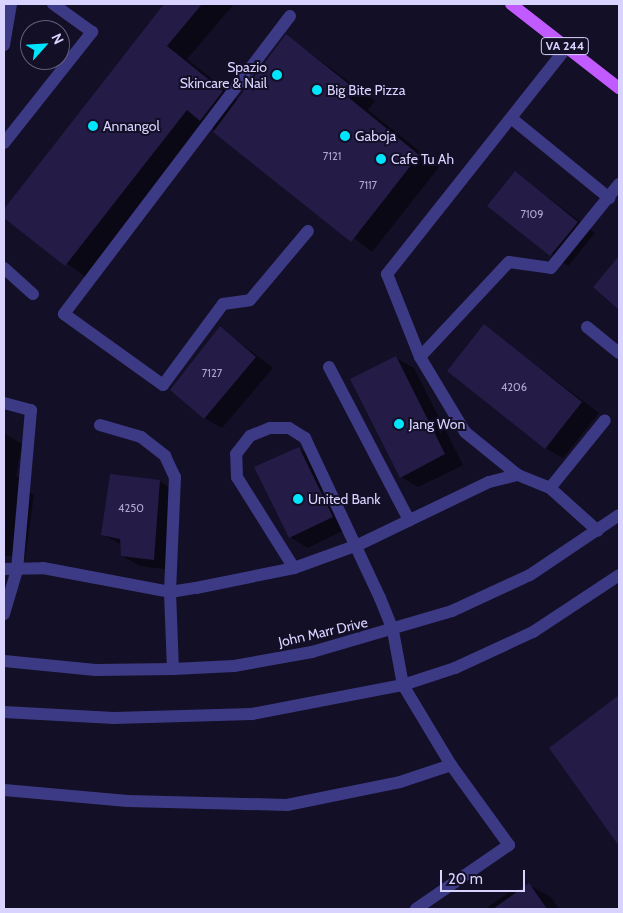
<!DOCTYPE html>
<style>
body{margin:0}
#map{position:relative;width:623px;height:913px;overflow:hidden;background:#130f26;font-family:Cabin,sans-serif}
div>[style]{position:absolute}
.shadow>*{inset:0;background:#0007}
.building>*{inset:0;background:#241b47}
.service>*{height:12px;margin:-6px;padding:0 6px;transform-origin:6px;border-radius:6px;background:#3d3a85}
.tertiary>*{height:12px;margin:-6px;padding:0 6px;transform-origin:6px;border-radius:6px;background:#3d3a85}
.primary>*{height:12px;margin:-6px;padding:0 6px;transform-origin:6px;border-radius:6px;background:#c25bff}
.dots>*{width:14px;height:14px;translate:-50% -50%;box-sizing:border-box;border:2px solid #130f26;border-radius:50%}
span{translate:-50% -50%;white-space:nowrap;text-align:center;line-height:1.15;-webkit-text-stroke:4px #130f26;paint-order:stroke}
.number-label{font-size:11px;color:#aca6d1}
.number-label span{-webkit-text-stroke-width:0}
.shield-label span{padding:1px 4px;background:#130f26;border:1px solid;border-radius:4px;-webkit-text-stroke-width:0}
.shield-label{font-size:12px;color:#d9d4ff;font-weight:700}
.poi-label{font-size:14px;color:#d9d4ff}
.right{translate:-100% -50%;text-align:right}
.left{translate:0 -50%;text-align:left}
.street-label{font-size:14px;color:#d9d4ff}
.frame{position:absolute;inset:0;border:5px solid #d9d4ff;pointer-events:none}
.north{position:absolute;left:20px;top:20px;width:50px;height:50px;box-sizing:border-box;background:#130f26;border:1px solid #625e7d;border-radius:50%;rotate:64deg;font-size:14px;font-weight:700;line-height:20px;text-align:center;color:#d9d4ff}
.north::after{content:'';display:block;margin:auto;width:18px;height:22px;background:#00e5ff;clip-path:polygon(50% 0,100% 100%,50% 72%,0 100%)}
.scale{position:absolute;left:440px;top:870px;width:85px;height:22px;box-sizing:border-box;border:2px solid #d9d4ff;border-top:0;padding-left:6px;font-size:15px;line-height:18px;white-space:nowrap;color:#d9d4ff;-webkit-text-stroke:4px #130f26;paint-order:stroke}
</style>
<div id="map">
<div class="shadow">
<i style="clip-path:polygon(166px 4px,234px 4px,187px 59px,238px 100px,287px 36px,375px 101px,368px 110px,439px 167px,372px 252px,207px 124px,87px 278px,4px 217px)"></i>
<i style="clip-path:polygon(515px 172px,595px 233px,568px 266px,488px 205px)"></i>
<i style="clip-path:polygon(619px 258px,619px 308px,595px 287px)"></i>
<i style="clip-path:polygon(484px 326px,599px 413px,563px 458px,545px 448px)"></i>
<i style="clip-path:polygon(221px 328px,273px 368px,222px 428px,204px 418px)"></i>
<i style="clip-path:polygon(396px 358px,414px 368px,463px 465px,418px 487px,401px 477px)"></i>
<i style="clip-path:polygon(4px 433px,22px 444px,16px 476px,25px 481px,23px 489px,34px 495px,25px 559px,4px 555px)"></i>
<i style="clip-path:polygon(299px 449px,317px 459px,350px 527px,308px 548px,290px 537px)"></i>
<i style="clip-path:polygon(159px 481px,177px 492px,172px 570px,140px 566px,122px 556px,122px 545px,102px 534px)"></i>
<i style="clip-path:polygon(617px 698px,619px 699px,619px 844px,551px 748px)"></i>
<i style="clip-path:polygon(529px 885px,551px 897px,559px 909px,485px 909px,514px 889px,519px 892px)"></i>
</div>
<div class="building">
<i style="clip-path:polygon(164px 4px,202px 4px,167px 46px,223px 91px,200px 121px,187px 110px,65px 266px,4px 218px,4px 209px)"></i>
<i style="clip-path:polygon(286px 34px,355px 89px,348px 97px,419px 155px,351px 242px,213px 132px)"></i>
<i style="clip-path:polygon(515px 171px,578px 222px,550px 256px,487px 206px)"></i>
<i style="clip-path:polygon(619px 256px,619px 310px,593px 287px)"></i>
<i style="clip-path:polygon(484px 324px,582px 402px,545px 449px,447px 371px)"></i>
<i style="clip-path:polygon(220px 326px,256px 357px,204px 419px,170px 390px)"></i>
<i style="clip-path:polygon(396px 356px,445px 454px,400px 478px,350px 379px)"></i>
<i style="clip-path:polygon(299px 447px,333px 517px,289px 538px,254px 467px)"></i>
<i style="clip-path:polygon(110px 474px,160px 480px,154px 560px,121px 556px,120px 539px,101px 535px)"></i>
<i style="clip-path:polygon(619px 695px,619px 846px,549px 748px)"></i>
<i style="clip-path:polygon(529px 883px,547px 909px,493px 909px)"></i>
</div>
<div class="service">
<i style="left:290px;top:16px;width:374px;rotate:127.2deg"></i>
<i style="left:64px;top:314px;width:122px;rotate:35.6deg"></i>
<i style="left:163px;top:385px;width:101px;rotate:-53.5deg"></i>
<i style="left:223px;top:304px;width:27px;rotate:-8deg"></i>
<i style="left:250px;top:300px;width:90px;rotate:-50deg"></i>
<i style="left:4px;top:45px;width:42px;rotate:-80.3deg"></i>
<i style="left:567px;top:47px;width:290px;rotate:128.4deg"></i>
<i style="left:387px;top:274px;width:89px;rotate:68.3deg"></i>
<i style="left:420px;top:357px;width:130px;rotate:-46.9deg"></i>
<i style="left:509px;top:262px;width:42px;rotate:8.1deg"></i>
<i style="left:551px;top:268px;width:108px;rotate:-51deg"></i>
<i style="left:511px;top:118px;width:127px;rotate:39.2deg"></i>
<i style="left:4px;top:143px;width:142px;rotate:-51.6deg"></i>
<i style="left:92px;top:32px;width:48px;rotate:-144.3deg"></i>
<i style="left:4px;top:268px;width:39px;rotate:42deg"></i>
<i style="left:587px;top:327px;width:41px;rotate:39.1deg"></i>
<i style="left:420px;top:357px;width:87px;rotate:59deg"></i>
<i style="left:465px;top:432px;width:68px;rotate:39.1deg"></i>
<i style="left:329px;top:367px;width:173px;rotate:62.4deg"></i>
<i style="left:4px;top:403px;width:28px;rotate:15deg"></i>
<i style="left:31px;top:410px;width:161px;rotate:95deg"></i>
<i style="left:17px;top:570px;width:46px;rotate:106.5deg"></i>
<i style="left:100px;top:425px;width:43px;rotate:16.3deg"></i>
<i style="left:141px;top:437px;width:31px;rotate:38deg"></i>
<i style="left:165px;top:456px;width:23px;rotate:65deg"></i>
<i style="left:175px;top:477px;width:115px;rotate:92.5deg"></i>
<i style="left:170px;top:592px;width:77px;rotate:87.8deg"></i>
<i style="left:550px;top:488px;width:87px;rotate:-51deg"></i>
<i style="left:294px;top:568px;width:107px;rotate:-122.1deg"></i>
<i style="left:237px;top:477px;width:23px;rotate:-92deg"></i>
<i style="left:236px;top:454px;width:23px;rotate:-52deg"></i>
<i style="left:250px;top:436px;width:22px;rotate:-22deg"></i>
<i style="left:270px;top:428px;width:19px"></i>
<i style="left:289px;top:428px;width:19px;rotate:32deg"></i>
<i style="left:305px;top:438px;width:177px;rotate:64.9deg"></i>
<i style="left:380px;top:598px;width:35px;rotate:68deg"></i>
<i style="left:393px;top:631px;width:55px;rotate:79.5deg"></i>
<i style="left:403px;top:685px;width:93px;rotate:59deg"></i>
<i style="left:4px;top:569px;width:39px;rotate:-1deg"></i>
<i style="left:43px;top:568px;width:129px;rotate:10.7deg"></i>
<i style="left:170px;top:592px;width:26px;rotate:-9deg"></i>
<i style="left:196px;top:588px;width:100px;rotate:-11.5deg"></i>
<i style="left:294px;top:568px;width:68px;rotate:-19.8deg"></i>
<i style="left:358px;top:545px;width:145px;rotate:-25.7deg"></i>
<i style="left:489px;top:482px;width:30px;rotate:-14deg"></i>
<i style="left:518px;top:475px;width:35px;rotate:22deg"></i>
<i style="left:550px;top:488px;width:64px;rotate:41.9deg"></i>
<i style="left:4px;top:790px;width:124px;rotate:5.1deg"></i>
<i style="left:128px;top:801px;width:159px;rotate:1.4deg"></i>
<i style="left:287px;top:805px;width:115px;rotate:-11.5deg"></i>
<i style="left:400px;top:782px;width:54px;rotate:-18.4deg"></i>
<i style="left:451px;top:765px;width:99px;rotate:54.1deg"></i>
<i style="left:509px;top:845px;width:113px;rotate:145.5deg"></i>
</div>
<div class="tertiary">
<i style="left:4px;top:661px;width:92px;rotate:5.6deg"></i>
<i style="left:96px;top:670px;width:77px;rotate:-0.7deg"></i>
<i style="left:173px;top:669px;width:61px;rotate:-2.8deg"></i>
<i style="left:234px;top:666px;width:79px;rotate:-10.2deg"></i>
<i style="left:312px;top:652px;width:146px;rotate:-16.3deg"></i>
<i style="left:452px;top:611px;width:86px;rotate:-24.8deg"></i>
<i style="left:530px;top:575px;width:107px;rotate:-34deg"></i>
<i style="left:4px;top:712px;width:110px;rotate:3.1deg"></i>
<i style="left:114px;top:718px;width:138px;rotate:-1.7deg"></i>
<i style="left:252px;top:714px;width:154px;rotate:-10.9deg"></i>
<i style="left:403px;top:685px;width:55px;rotate:-18.1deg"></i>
<i style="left:455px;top:668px;width:86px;rotate:-24.8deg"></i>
<i style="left:533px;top:632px;width:103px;rotate:-33.5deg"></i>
</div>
<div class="primary">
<i style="left:511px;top:4px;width:137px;rotate:37.9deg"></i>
</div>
<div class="dots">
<i style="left:277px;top:75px;background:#00e5ff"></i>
<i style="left:317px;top:90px;background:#00e5ff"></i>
<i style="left:93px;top:126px;background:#00e5ff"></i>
<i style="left:345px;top:136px;background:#00e5ff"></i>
<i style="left:381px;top:159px;background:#00e5ff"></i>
<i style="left:399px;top:424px;background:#00e5ff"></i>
<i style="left:298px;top:499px;background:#00e5ff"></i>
</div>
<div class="number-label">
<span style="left:332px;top:156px">7121</span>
<span style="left:368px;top:185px">7117</span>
<span style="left:532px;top:214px">7109</span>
<span style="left:212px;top:373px">7127</span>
<span style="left:514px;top:387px">4206</span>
<span style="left:131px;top:508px">4250</span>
</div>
<div class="shield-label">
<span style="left:565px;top:46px">VA 244</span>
</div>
<div class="poi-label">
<span class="right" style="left:267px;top:75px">Spazio<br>Skincare &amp; Nail</span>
<span class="left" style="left:327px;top:90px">Big Bite Pizza</span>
<span class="left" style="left:103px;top:126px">Annangol</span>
<span class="left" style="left:355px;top:136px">Gaboja</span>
<span class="left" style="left:391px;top:159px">Cafe Tu Ah</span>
<span class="left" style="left:409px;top:424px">Jang Won</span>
<span class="left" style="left:308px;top:499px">United Bank</span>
</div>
<div class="street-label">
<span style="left:323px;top:632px;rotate:-13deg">John Marr Drive</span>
</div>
<div class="frame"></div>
<div class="north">N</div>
<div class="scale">20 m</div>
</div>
